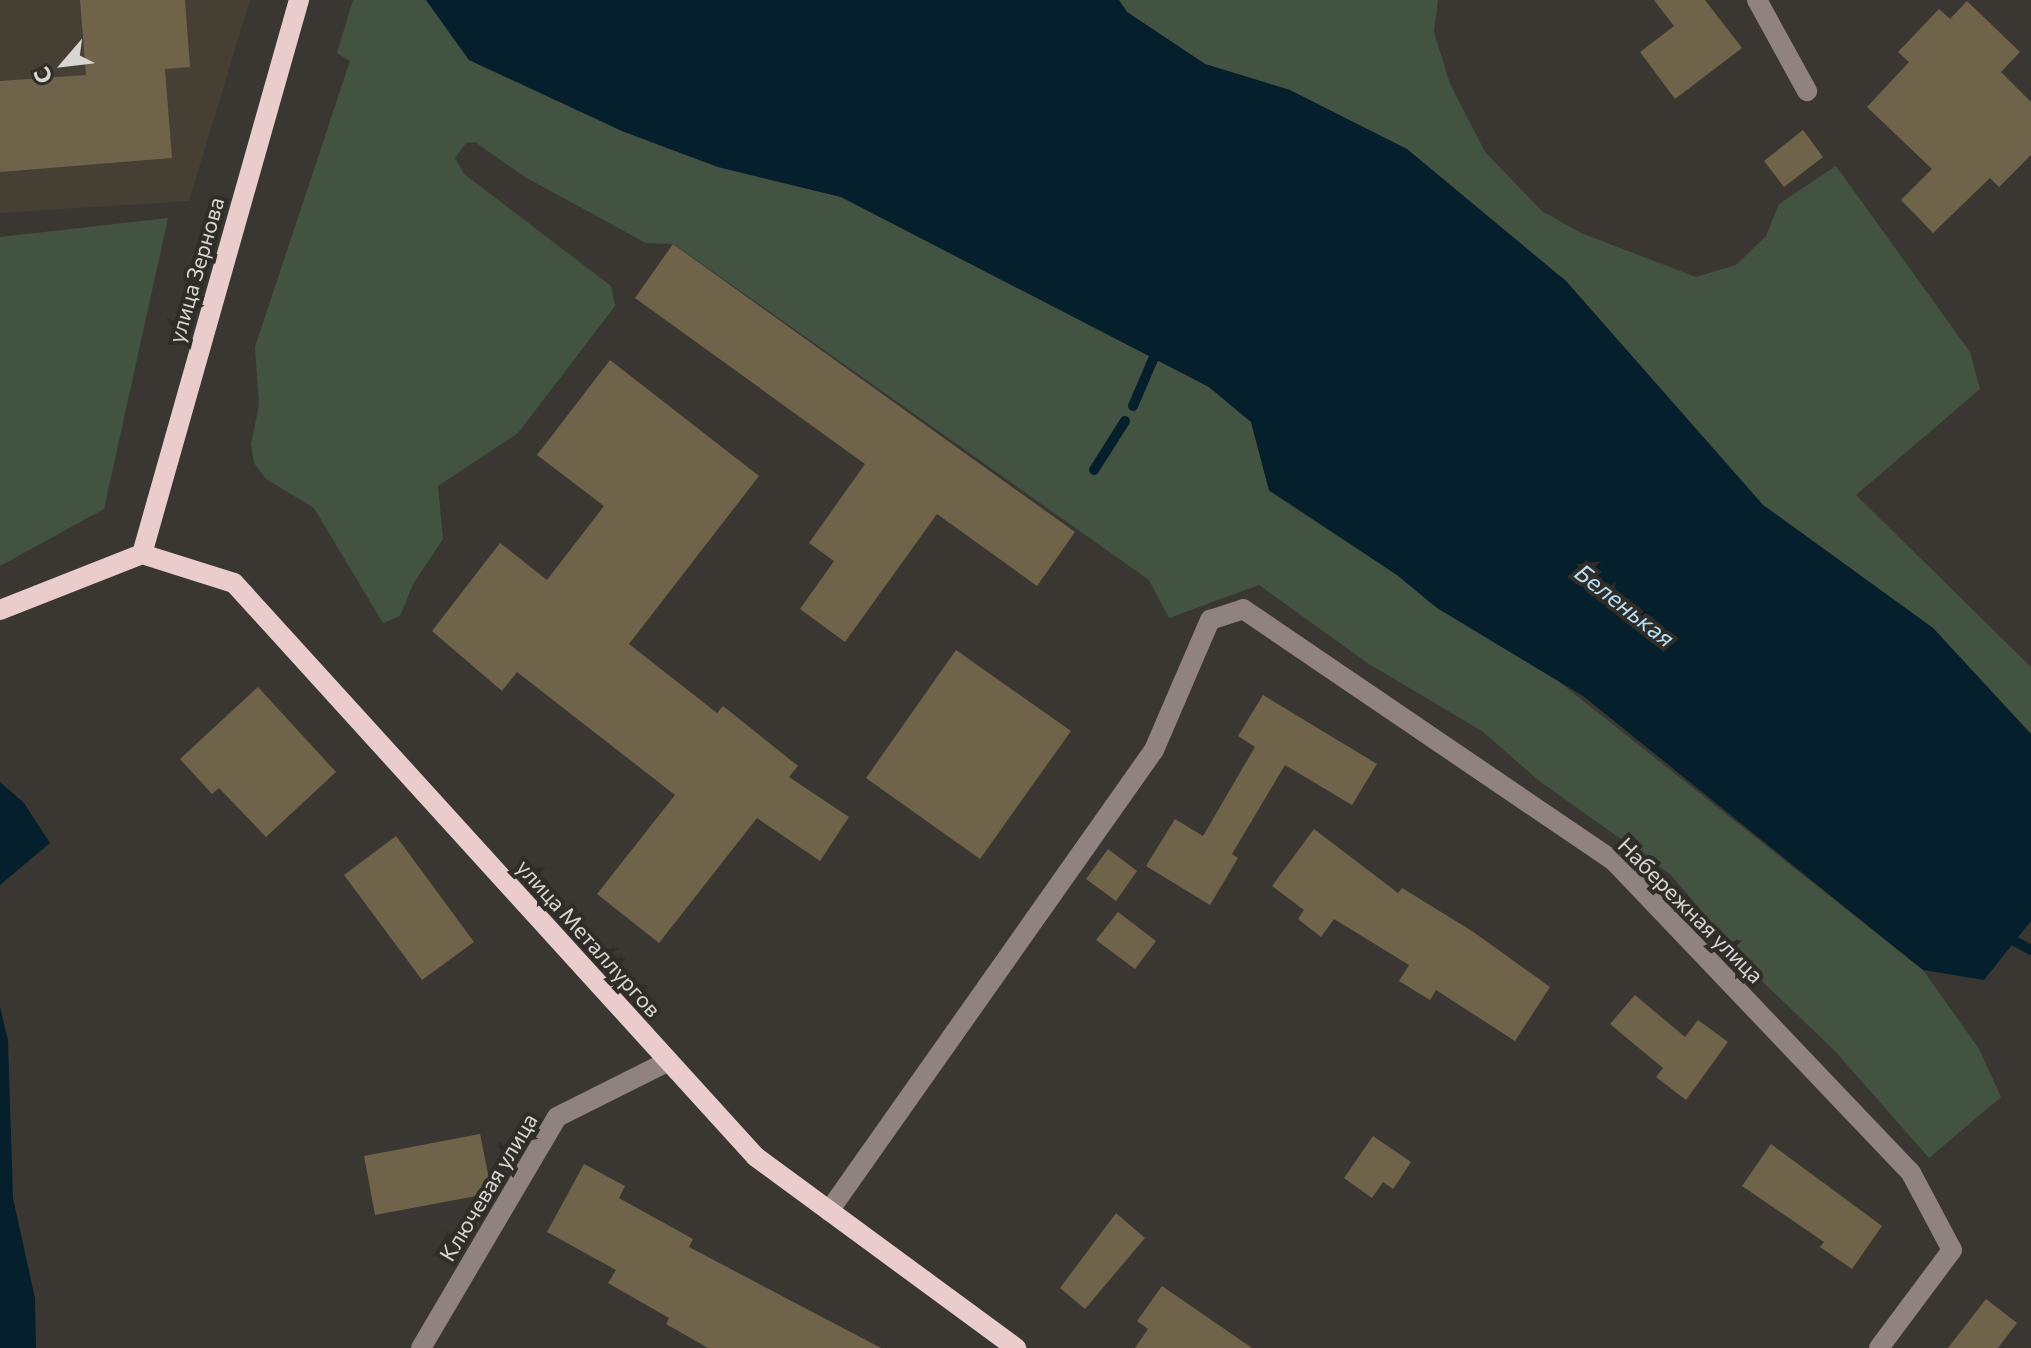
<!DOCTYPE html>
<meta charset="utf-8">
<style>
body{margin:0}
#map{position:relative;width:2031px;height:1348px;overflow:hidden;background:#3a3732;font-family:Commissioner,sans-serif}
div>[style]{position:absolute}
.built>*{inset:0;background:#453f34}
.green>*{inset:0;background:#435342}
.water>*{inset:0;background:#051f2c}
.stream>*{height:10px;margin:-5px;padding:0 5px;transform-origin:5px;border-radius:5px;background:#051f2c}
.building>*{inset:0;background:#6f634a}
.minor>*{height:20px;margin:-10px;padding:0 10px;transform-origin:10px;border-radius:10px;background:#918282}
.major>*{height:20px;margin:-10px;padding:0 10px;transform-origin:10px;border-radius:10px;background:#eacccc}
span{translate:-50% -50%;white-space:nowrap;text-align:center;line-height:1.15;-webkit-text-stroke:8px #302d28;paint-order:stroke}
.street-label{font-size:22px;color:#d8d6d2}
.water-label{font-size:24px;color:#b4dff7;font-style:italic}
.north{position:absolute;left:24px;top:24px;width:80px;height:80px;-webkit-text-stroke:6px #302d28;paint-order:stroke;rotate:242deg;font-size:22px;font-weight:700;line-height:32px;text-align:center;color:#d8d6d2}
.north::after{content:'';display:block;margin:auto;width:28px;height:36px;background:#d8d6d2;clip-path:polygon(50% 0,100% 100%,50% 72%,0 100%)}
</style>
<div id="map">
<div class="built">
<i style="clip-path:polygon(0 0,250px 0,189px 201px,0 213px)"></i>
</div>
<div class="green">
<i style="clip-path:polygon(353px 0,426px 0,469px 60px,622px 131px,718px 167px,841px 197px,1209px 387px,1251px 422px,1269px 491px,1397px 575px,1437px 608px,1544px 670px,1923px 970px,1979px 1049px,2001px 1097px,1929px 1158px,1835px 1051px,1760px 979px,1670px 874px,1538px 780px,1482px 731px,1369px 664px,1259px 585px,1169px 618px,1149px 580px,674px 244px,646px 243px,525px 177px,475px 142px,466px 143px,455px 158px,464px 174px,611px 286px,615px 306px,518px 433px,438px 486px,443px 539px,413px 584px,400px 616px,383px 623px,314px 508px,266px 479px,254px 463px,251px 444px,259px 405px,255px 347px,350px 61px,337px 53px)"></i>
<i style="clip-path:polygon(1119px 0,1438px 0,1434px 32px,1450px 84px,1485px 152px,1542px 211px,1581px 233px,1696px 277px,1736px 265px,1766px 236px,1779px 204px,1836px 166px,1970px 352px,1980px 389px,1856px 495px,2031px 667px,2031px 734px,1933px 628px,1763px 505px,1566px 281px,1290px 90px,1205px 64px,1127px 12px)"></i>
<i style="clip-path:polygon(168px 218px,104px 509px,0 566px,0 237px)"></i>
</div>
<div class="water">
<i style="clip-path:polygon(426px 0,1119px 0,1127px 12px,1205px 64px,1290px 90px,1407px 149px,1566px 281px,1763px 505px,1933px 628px,2031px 734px,2031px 921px,1984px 980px,1923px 970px,1583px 696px,1437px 608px,1397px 575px,1269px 490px,1251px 422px,1209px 387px,841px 197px,718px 167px,622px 131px,469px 60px)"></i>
<i style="clip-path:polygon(0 782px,24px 803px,50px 843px,0 885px)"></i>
<i style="clip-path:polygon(0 1007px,8px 1040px,13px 1198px,35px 1298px,36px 1348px,0 1348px)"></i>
</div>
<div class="stream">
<i style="left:1133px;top:406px;width:69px;rotate:-66.8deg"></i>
<i style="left:1094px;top:470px;width:58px;rotate:-57.7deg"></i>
<i style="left:2005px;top:936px;width:30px;rotate:28deg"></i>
</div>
<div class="building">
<i style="clip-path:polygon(80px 0,185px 0,190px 67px,165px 69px,172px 158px,0 172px,0 81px,86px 75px)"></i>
<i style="clip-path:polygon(1654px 0,1705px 0,1742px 48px,1675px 99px,1640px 52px,1674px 26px)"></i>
<i style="clip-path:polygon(1967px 1px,2020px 52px,2001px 72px,2031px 102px,2031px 155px,1999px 187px,1990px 178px,1933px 233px,1901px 200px,1932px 169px,1867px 107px,1909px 62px,1898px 52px,1939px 9px,1950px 19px)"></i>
<i style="clip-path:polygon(1803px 130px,1823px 157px,1784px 187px,1764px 161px)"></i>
<i style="clip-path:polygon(673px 244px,1075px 532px,1037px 586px,937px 514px,845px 642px,800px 609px,834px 561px,809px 543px,865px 464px,635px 298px)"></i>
<i style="clip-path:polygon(610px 360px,759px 476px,629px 644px,717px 713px,723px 706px,798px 766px,789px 777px,849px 817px,820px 861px,757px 818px,659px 943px,597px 894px,675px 795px,517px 672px,502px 691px,432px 631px,500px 543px,547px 580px,604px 506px,537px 455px)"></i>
<i style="clip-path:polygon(956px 650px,1071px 731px,980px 859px,866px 778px)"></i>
<i style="clip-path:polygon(258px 687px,336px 772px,266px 837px,219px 788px,212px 794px,180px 759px)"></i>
<i style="clip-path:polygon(1263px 695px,1377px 764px,1352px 805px,1285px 765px,1232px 854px,1238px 858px,1210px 905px,1146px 866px,1175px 819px,1203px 836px,1255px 747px,1238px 736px)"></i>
<i style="clip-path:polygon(1314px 829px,1398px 893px,1402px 888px,1472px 931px,1550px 987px,1515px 1041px,1436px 990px,1430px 1000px,1399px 981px,1409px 965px,1334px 919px,1321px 937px,1298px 919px,1304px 910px,1272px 886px)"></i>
<i style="clip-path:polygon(396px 836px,474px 942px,422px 980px,344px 875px)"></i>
<i style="clip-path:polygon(1108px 849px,1137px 871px,1116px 901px,1086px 879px)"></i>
<i style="clip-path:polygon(1118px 912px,1156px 941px,1135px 969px,1096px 940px)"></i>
<i style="clip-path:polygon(1635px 995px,1685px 1037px,1698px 1020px,1728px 1042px,1686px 1100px,1656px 1077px,1663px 1068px,1610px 1024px)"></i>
<i style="clip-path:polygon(480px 1134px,492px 1193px,375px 1215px,364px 1156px)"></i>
<i style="clip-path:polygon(1373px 1136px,1411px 1162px,1393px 1189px,1383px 1182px,1372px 1198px,1344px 1178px)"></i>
<i style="clip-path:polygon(1771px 1144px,1882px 1226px,1852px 1269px,1820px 1247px,1824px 1242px,1742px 1186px)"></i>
<i style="clip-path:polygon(584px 1164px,625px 1186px,619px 1198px,693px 1239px,689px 1247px,881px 1348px,708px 1348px,666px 1324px,669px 1318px,608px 1283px,616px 1270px,547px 1232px)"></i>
<i style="clip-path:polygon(1116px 1213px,1145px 1238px,1085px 1309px,1060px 1288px)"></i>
<i style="clip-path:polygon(1162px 1286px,1252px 1348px,1135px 1348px,1148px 1329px,1137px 1321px)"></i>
<i style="clip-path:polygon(1986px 1299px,2017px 1323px,1998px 1348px,1948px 1348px)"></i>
</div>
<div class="minor">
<i style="left:1757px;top:0;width:104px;rotate:61.2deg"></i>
<i style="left:829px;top:1211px;width:564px;rotate:-54.82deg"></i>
<i style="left:1154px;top:750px;width:142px;rotate:-66.7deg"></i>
<i style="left:1210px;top:620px;width:35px;rotate:-18deg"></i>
<i style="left:1243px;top:609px;width:448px;rotate:34.2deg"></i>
<i style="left:1614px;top:861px;width:431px;rotate:46.4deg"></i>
<i style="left:1911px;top:1173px;width:87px;rotate:62deg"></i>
<i style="left:1952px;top:1250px;width:122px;rotate:126.7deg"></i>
<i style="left:421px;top:1348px;width:268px;rotate:-59.5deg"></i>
<i style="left:557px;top:1117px;width:125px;rotate:-26.6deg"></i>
</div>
<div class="major">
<i style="left:142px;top:554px;width:96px;rotate:17.5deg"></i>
<i style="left:234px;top:583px;width:776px;rotate:47.72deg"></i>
<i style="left:756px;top:1157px;width:323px;rotate:36.3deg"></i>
<i style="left:142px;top:554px;width:576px;rotate:-74.18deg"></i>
<i style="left:0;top:610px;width:153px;rotate:-21.5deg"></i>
</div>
<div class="street-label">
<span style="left:196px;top:270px;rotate:-74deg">улица Зернова</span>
<span style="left:1691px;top:910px;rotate:45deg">Набережная улица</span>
<span style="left:589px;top:938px;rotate:48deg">улица Металлургов</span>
<span style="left:488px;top:1187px;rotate:-59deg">Ключевая улица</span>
</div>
<div class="water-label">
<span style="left:1625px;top:605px;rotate:38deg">Беленькая</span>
</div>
<div class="north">С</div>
</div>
